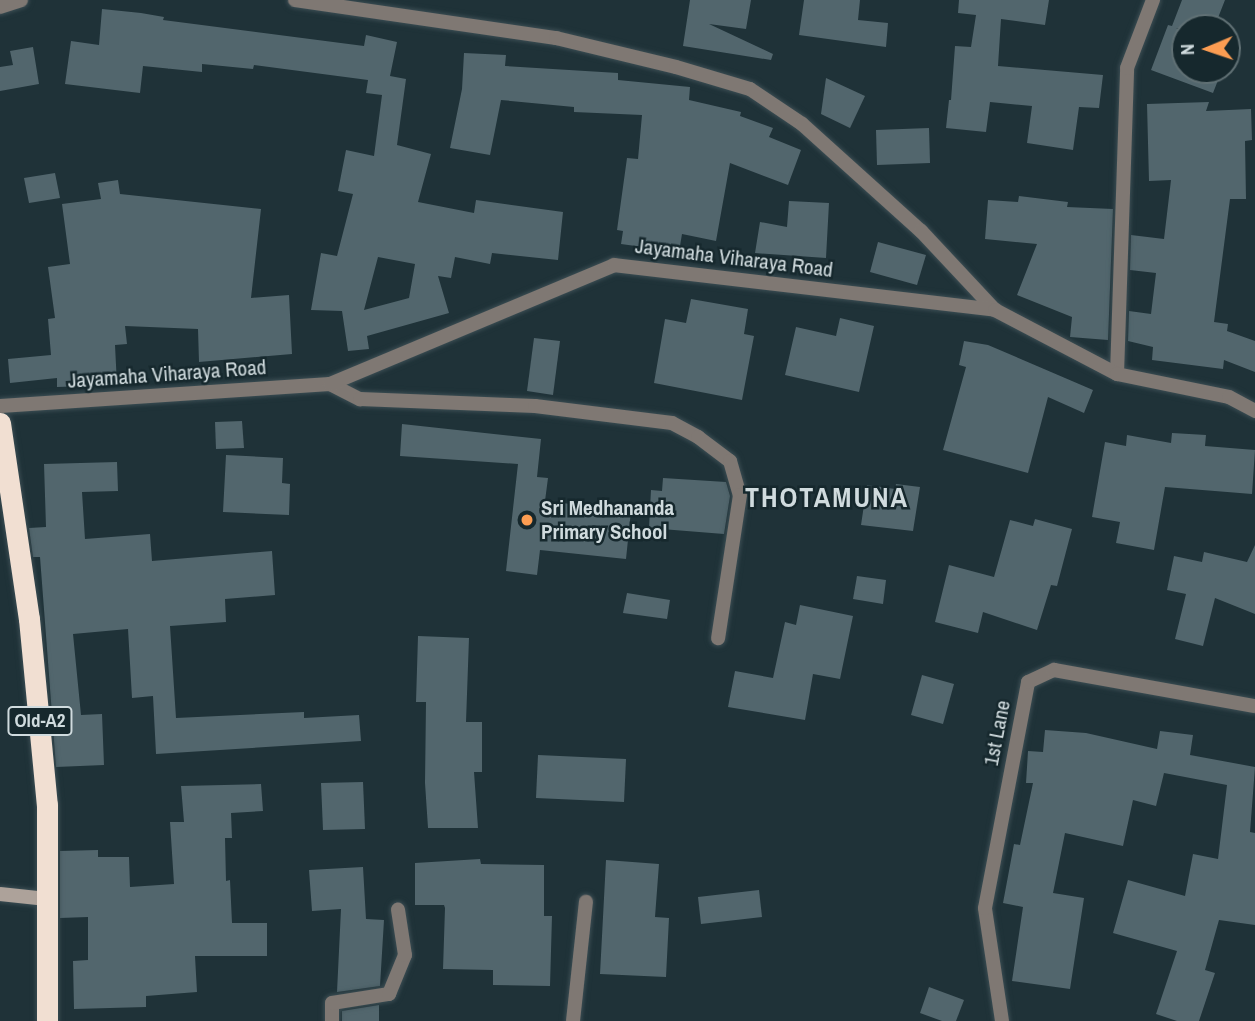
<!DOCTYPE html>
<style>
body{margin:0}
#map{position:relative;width:1255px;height:1021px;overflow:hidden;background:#1f3238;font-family:"Archivo Narrow",sans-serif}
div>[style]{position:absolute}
.building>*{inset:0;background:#52666d}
.roads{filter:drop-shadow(0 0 2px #3b4d53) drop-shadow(0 0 2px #3b4d53)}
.lane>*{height:14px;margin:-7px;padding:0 7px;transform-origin:7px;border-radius:7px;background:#7f7873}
.street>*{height:14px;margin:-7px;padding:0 7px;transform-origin:7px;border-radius:7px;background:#7f7873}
.secondary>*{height:14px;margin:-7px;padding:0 7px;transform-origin:7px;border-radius:7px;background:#ada29a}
.highway>*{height:21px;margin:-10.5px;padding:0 10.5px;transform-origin:10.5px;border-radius:10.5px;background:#f1dfd2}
.dots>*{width:19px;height:19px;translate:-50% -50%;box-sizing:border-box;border:4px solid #16282d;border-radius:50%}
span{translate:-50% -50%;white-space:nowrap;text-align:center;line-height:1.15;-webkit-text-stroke:5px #16282d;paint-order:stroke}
.shield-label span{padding:2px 5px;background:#16282d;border:2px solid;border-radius:5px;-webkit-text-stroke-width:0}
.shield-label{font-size:19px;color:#d0dbde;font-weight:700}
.street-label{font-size:21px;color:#d0dbde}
.poi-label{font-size:21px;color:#d0dbde;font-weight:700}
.left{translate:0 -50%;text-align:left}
.district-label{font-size:28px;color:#d0dbde;font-weight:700;letter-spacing:2px}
.north{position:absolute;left:1171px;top:14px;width:70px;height:70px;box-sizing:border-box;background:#16282d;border:2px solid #607074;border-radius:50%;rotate:268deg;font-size:19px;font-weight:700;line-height:28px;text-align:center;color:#d0dbde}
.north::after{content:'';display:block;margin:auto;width:24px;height:32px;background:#fc9d52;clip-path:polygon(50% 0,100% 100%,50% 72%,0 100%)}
</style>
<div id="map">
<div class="building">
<i style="clip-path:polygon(690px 0,751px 0,746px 29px,709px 24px,773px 54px,771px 60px,683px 46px)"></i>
<i style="clip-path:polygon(804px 0,860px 0,858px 20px,888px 23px,886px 47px,799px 35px)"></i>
<i style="clip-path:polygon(959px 0,1049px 0,1045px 25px,1001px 19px,998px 66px,1103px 75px,1099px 108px,1079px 107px,1073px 150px,1027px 143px,1032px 106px,990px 102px,986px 132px,946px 128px,949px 100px,951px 100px,955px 46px,971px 47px,976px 15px,958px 13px)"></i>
<i style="clip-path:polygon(1182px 0,1225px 0,1214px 28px,1176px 28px,1185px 31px,1185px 70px,1222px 70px,1213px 93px,1151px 70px,1168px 25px,1172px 26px)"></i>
<i style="clip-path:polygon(evenodd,102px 9px,141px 13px,164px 17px,163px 20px,364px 46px,366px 35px,397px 42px,390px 76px,406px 79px,397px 145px,431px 154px,418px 202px,474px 213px,476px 200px,563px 212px,558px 260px,492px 253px,490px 264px,455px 257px,451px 278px,438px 276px,449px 313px,367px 336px,369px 349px,348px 351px,342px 311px,311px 310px,321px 253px,337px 256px,353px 194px,338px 191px,346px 150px,374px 156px,382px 95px,366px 93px,368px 80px,254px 65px,253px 69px,202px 64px,202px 72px,143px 66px,140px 93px,65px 84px,71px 41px,99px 45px,102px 9px,378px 257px,415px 264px,409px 298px,364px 310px,378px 257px)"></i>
<i style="clip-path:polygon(33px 47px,39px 84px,0 91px,0 67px,13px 65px,10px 51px)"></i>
<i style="clip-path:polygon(464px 53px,506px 55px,505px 66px,618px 73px,618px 80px,690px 87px,689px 100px,741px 112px,740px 116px,773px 128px,769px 137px,801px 150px,788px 185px,730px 163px,716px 241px,682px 234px,679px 252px,621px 244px,623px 231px,617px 230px,627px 158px,638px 159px,642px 115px,574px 112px,574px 107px,501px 100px,490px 155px,450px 148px,462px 89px)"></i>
<i style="clip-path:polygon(826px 78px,865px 96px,850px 128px,821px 114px)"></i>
<i style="clip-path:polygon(1209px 102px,1206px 111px,1251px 109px,1252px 140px,1245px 141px,1246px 199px,1230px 199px,1214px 322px,1228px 324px,1227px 331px,1255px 341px,1255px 372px,1224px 360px,1223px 369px,1152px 360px,1153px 347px,1128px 341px,1129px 311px,1151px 314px,1156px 273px,1130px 270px,1131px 235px,1164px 239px,1171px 180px,1149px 181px,1147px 104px)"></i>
<i style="clip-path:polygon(929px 128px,930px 163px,877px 165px,876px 130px)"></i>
<i style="clip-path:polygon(55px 173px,60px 198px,29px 203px,24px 178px)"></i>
<i style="clip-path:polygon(118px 180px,120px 194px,261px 209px,251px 298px,289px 295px,292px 354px,199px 362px,198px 329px,125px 326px,127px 344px,115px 345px,117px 385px,57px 387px,57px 378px,10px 383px,8px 359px,51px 355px,48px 319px,55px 318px,48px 267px,70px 264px,62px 204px,101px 199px,98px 183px)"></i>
<i style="clip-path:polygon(1019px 196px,1068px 202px,1067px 207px,1113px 209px,1108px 340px,1070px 337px,1072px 317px,1017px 295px,1037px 244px,985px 239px,988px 200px,1018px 202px)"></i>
<i style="clip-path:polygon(789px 201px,829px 203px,826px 258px,755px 253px,760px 222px,787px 227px)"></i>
<i style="clip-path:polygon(878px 242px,926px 255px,917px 285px,870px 272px)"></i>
<i style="clip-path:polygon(691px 299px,748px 309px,744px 334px,754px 336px,742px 400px,654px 383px,665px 319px,686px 323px)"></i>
<i style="clip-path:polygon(840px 318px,874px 326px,859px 392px,785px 375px,796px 327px,836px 336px)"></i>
<i style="clip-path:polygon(534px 338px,560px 341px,553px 395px,527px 391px)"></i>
<i style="clip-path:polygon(964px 341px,988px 345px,1093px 390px,1084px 413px,1048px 397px,1028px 473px,943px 450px,966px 367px,959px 365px)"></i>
<i style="clip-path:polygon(242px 421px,244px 448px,216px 449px,215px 422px)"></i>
<i style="clip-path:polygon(402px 424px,541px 439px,537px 477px,548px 478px,545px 501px,631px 511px,626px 559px,540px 550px,537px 575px,506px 571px,518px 464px,400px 456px)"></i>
<i style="clip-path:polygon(1172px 433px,1206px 435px,1205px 446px,1255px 450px,1252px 494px,1165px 487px,1154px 550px,1116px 543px,1120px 522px,1092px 517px,1105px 442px,1126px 446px,1127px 435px,1171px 443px)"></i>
<i style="clip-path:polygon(226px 455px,283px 458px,282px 483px,290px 484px,289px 515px,223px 512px)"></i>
<i style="clip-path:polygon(117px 462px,118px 491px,82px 492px,85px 539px,150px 534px,152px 561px,272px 551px,275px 595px,225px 599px,226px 622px,170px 626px,176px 718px,304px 712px,304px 718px,359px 715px,361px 741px,156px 754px,153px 696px,132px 698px,128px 629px,73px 634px,81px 715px,102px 714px,104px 765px,56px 767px,40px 557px,33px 557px,29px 528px,46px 527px,44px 464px)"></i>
<i style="clip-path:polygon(663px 478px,726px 482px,730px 496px,724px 534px,649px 528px,651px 490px,662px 491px)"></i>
<i style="clip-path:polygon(896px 484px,920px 487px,913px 531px,861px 525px,867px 485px,895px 489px)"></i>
<i style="clip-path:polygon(1035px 519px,1072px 529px,1057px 586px,1051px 585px,1037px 630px,983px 612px,978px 633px,935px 622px,949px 565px,994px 577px,1010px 520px,1033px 526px)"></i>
<i style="clip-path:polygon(1255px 545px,1255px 614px,1215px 598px,1203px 646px,1175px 639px,1186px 594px,1167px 590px,1174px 556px,1202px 562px,1204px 552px,1247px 562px)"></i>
<i style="clip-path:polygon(857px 576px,886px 580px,883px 604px,853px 599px)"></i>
<i style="clip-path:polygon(627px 593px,670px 600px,667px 619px,623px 613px)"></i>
<i style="clip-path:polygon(800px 605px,853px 616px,840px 679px,813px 674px,805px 720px,728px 707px,735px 671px,773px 678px,785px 622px,796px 625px)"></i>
<i style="clip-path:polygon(418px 636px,469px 638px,466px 722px,482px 722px,482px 772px,474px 772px,478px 828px,428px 828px,425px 783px,426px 702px,416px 702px)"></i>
<i style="clip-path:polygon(922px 675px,954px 684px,943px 724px,911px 715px)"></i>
<i style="clip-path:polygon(1045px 730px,1086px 733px,1157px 749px,1160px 731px,1193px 735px,1190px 755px,1255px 767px,1250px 832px,1255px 833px,1255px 925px,1219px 920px,1205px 970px,1215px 973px,1199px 1021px,1177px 1021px,1156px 1014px,1177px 951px,1113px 933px,1128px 880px,1185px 896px,1193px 854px,1218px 859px,1227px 785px,1164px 773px,1156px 806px,1133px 800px,1123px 846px,1065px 833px,1053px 893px,1084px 898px,1070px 989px,1012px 981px,1023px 907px,1003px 903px,1014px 844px,1020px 845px,1033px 783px,1026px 783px,1028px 751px,1043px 752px)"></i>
<i style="clip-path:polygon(538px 755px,626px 759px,624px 802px,536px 798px)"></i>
<i style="clip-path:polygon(363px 782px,365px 829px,323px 830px,321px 783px)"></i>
<i style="clip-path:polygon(261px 784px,263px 811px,231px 813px,232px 838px,225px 838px,226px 881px,230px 880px,232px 923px,267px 923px,267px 956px,195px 956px,197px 992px,146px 996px,146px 1007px,74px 1009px,73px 961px,88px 960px,88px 917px,60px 918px,60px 851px,98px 850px,98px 857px,129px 857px,130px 887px,174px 884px,170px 822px,184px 822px,181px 786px)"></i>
<i style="clip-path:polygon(480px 859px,481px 864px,544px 865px,544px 916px,552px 916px,550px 986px,493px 985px,493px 970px,443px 969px,445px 908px,444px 905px,415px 905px,415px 863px)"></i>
<i style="clip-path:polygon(606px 860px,659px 864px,655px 917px,669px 918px,666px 977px,600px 974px)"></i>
<i style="clip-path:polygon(363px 867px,366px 919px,384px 920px,380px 986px,337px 992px,341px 909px,312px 911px,309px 870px)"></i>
<i style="clip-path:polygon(759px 890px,762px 917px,701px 924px,698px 897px)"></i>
<i style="clip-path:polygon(929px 987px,964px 1000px,956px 1021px,942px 1021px,920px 1013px)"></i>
<i style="clip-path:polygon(379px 1005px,379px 1021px,342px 1021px,342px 1011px)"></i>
</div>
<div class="roads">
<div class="lane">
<i style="left:330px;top:384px;width:34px;rotate:27deg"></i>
<i style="left:360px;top:399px;width:175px;rotate:2.3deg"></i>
<i style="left:535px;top:406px;width:138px;rotate:7.1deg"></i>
<i style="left:672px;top:423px;width:30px;rotate:28deg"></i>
<i style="left:698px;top:437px;width:40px;rotate:37deg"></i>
<i style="left:730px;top:461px;width:35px;rotate:74deg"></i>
<i style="left:740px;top:495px;width:145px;rotate:98.7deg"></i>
</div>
<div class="street">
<i style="left:295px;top:0;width:264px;rotate:8.3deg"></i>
<i style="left:556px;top:38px;width:123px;rotate:13.6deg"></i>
<i style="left:676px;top:67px;width:77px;rotate:16.6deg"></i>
<i style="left:750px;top:89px;width:63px;rotate:33.9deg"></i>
<i style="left:802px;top:124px;width:160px;rotate:42deg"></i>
<i style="left:921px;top:231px;width:108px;rotate:46.9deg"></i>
<i style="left:0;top:7px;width:22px;rotate:-18deg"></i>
<i style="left:1117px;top:374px;width:306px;rotate:-88.1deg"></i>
<i style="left:1127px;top:68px;width:73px;rotate:-69.1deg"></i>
<i style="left:0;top:406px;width:331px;rotate:-3.8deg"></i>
<i style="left:330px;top:384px;width:308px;rotate:-22.7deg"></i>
<i style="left:614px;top:265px;width:384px;rotate:6.7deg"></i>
<i style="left:995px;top:310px;width:138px;rotate:27.7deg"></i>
<i style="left:1117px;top:374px;width:114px;rotate:11.6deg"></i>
<i style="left:1229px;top:397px;width:30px;rotate:28deg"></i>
<i style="left:332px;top:1021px;width:18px;rotate:-90deg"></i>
<i style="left:332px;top:1003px;width:58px;rotate:-9deg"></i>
<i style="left:389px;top:994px;width:42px;rotate:-67.7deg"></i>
<i style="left:405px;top:955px;width:46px;rotate:-98.8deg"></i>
<i style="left:573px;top:1021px;width:120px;rotate:-83.8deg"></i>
<i style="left:1002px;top:1021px;width:114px;rotate:-98.6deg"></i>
<i style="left:985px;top:908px;width:230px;rotate:-79.2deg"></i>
<i style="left:1028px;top:682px;width:29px;rotate:-25deg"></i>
<i style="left:1054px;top:670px;width:204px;rotate:10.2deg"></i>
</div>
<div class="secondary">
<i style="left:0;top:894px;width:47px;rotate:6.1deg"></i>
</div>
<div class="highway">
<i style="left:0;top:423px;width:198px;rotate:81.6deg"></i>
<i style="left:29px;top:619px;width:187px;rotate:84.5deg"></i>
<i style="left:47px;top:805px;width:216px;rotate:90deg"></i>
</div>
</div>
<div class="dots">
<i style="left:527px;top:520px;background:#fc9d52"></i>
</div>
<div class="shield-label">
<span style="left:40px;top:721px">Old-A2</span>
</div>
<div class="street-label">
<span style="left:734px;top:258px;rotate:7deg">Jayamaha Viharaya Road</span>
<span style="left:167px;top:374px;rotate:-4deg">Jayamaha Viharaya Road</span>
<span style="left:997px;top:733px;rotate:-79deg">1st Lane</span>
</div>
<div class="poi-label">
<span class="left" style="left:541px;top:520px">Sri Medhananda<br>Primary School</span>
</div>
<div class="district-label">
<span style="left:827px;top:497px">THOTAMUNA</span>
</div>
<div class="north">N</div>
</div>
